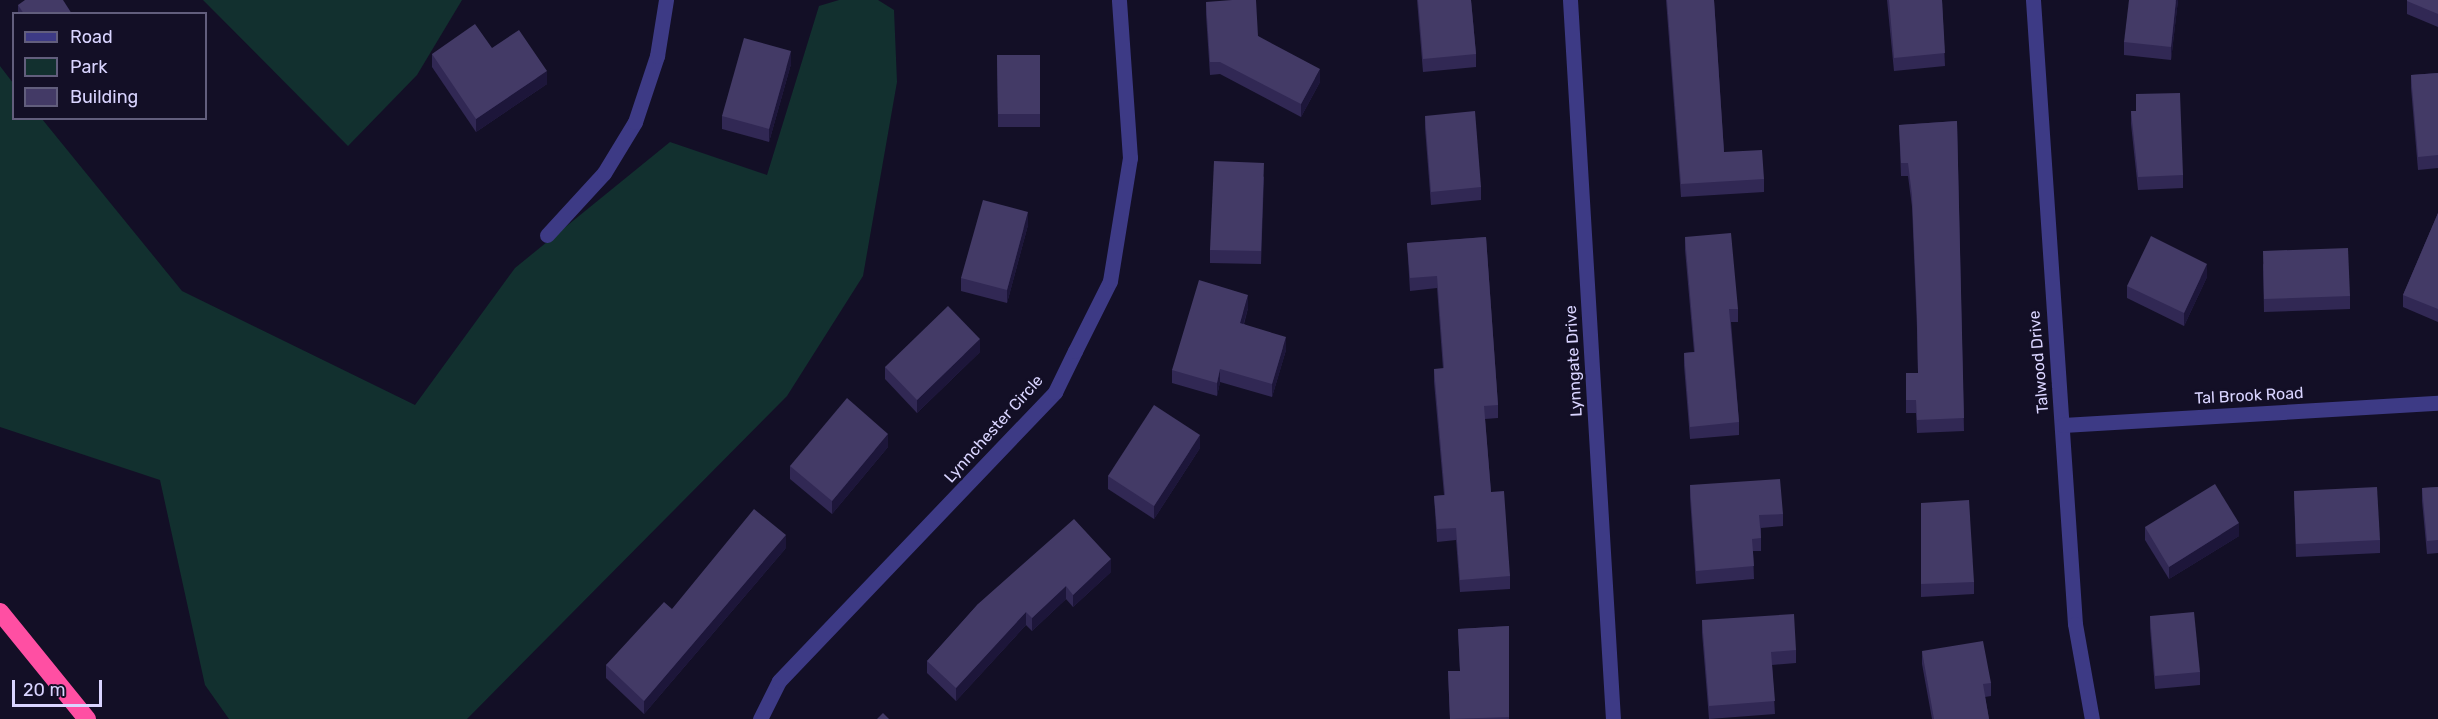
<!DOCTYPE html>
<style>
body{margin:0}
#map{position:relative;width:2438px;height:719px;overflow:hidden;background:#130f26;font-family:Rubik,sans-serif}
div>[style]{position:absolute}
.green>*{inset:0;background:#12302f}
.minor>*{height:15px;margin:-7.5px;padding:0 7.5px;transform-origin:7.5px;border-radius:7.5px;background:#3d3a85}
.highway>*{height:18px;margin:-9px;padding:0 9px;transform-origin:9px;border-radius:9px;background:#ff4fa3}
.wall>*{inset:0;background:#312854}
.shaded-wall>*{inset:0;background:#1d163a}
.building>*{inset:0;background:#433a66}
span{translate:-50% -50%;white-space:nowrap;text-align:center;line-height:1.15;-webkit-text-stroke:5px #130f26;paint-order:stroke}
.street-label{font-size:16px;color:#d9d4ff}
.legend{position:absolute;left:12px;top:12px;width:195px;height:108px;box-sizing:border-box;background:#130f26;border:2px solid #625e7d;margin:0;padding:8px 10px;list-style:none;font-size:18px;color:#d9d4ff}
.legend li{display:flex;align-items:center;gap:12px;height:30px}
.legend b{width:30px;border:2px solid #625e7d}
.scale{position:absolute;left:12px;top:680px;width:90px;height:27px;box-sizing:border-box;border:3px solid #d9d4ff;border-top:0;padding-left:8px;font-size:18px;line-height:21px;white-space:nowrap;color:#d9d4ff;-webkit-text-stroke:4px #130f26;paint-order:stroke}
</style>
<div id="map">
<div class="green">
<i style="clip-path:polygon(203px 0,462px 0,417px 75px,348px 146px)"></i>
<i style="clip-path:polygon(839px 0,878px 0,894px 10px,897px 82px,863px 276px,787px 396px,467px 719px,229px 719px,205px 685px,160px 480px,0 427px,0 66px,13px 83px,14px 118px,42px 119px,182px 291px,415px 405px,515px 268px,670px 142px,767px 175px,819px 6px)"></i>
</div>
<div class="minor">
<i style="left:1570px;top:0;width:720px;rotate:86.58deg"></i>
<i style="left:2033px;top:0;width:625px;rotate:86.15deg"></i>
<i style="left:2075px;top:624px;width:97px;rotate:79.9deg"></i>
<i style="left:547px;top:235px;width:84px;rotate:-47.4deg"></i>
<i style="left:604px;top:173px;width:60px;rotate:-58.7deg"></i>
<i style="left:635px;top:122px;width:70px;rotate:-71.6deg"></i>
<i style="left:657px;top:56px;width:57px;rotate:-80.9deg"></i>
<i style="left:2063px;top:425px;width:376px;rotate:-3.4deg"></i>
<i style="left:760px;top:719px;width:42px;rotate:-63.4deg"></i>
<i style="left:779px;top:681px;width:400px;rotate:-46.3deg"></i>
<i style="left:1055px;top:392px;width:46px;rotate:-64deg"></i>
<i style="left:1075px;top:351px;width:78px;rotate:-63.4deg"></i>
<i style="left:1110px;top:281px;width:125px;rotate:-80.8deg"></i>
<i style="left:1130px;top:158px;width:158px;rotate:-94deg"></i>
</div>
<div class="highway">
<i style="left:0;top:612px;width:138px;rotate:50.9deg"></i>
</div>
<div class="wall">
<i style="clip-path:polygon(1417px 0,1471px 0,1476px 54px,1476px 67px,1423px 72px)"></i>
<i style="clip-path:polygon(1666px 0,1714px 0,1724px 152px,1764px 179px,1764px 192px,1681px 197px)"></i>
<i style="clip-path:polygon(1887px 0,1942px 0,1945px 66px,1894px 71px)"></i>
<i style="clip-path:polygon(2178px 0,2171px 60px,2124px 55px,2124px 42px)"></i>
<i style="clip-path:polygon(2438px 0,2438px 27px,2407px 14px,2407px 1px)"></i>
<i style="clip-path:polygon(1206px 2px,1258px 36px,1320px 82px,1301px 117px,1220px 74px,1210px 75px,1206px 15px)"></i>
<i style="clip-path:polygon(18px 5px,72px 14px,18px 14px)"></i>
<i style="clip-path:polygon(492px 48px,547px 84px,476px 132px,432px 67px,432px 54px)"></i>
<i style="clip-path:polygon(997px 55px,1040px 55px,1040px 127px,998px 127px)"></i>
<i style="clip-path:polygon(791px 64px,769px 142px,722px 129px,722px 116px)"></i>
<i style="clip-path:polygon(2438px 73px,2438px 168px,2418px 170px,2411px 88px,2411px 75px)"></i>
<i style="clip-path:polygon(2136px 94px,2183px 175px,2183px 188px,2138px 190px,2131px 124px,2131px 111px,2136px 111px)"></i>
<i style="clip-path:polygon(1425px 116px,1481px 187px,1481px 200px,1431px 205px,1425px 128px)"></i>
<i style="clip-path:polygon(1957px 121px,1964px 431px,1917px 433px,1916px 413px,1906px 413px,1906px 373px,1918px 373px,1917px 329px,1912px 207px,1908px 176px,1901px 176px,1899px 125px)"></i>
<i style="clip-path:polygon(1264px 176px,1261px 264px,1210px 263px,1210px 250px)"></i>
<i style="clip-path:polygon(2438px 213px,2438px 322px,2403px 307px,2403px 295px)"></i>
<i style="clip-path:polygon(1028px 225px,1007px 303px,961px 291px,961px 278px)"></i>
<i style="clip-path:polygon(1486px 237px,1498px 405px,1498px 418px,1485px 419px,1491px 492px,1510px 576px,1510px 589px,1460px 592px,1456px 540px,1437px 542px,1434px 496px,1444px 495px,1434px 382px,1434px 369px,1443px 369px,1437px 288px,1410px 291px,1407px 243px)"></i>
<i style="clip-path:polygon(1685px 237px,1738px 309px,1738px 322px,1731px 322px,1739px 422px,1739px 435px,1690px 439px,1684px 366px,1684px 353px,1694px 352px,1685px 250px)"></i>
<i style="clip-path:polygon(2263px 264px,2350px 296px,2350px 309px,2264px 312px)"></i>
<i style="clip-path:polygon(2207px 277px,2184px 326px,2127px 298px,2127px 286px)"></i>
<i style="clip-path:polygon(1248px 308px,1244px 324px,1286px 350px,1272px 397px,1220px 382px,1217px 396px,1172px 383px,1172px 370px)"></i>
<i style="clip-path:polygon(980px 352px,917px 413px,885px 379px,885px 367px)"></i>
<i style="clip-path:polygon(888px 447px,832px 514px,790px 479px,790px 466px)"></i>
<i style="clip-path:polygon(1200px 448px,1154px 519px,1108px 489px,1108px 476px)"></i>
<i style="clip-path:polygon(1690px 485px,1783px 514px,1783px 526px,1761px 528px,1761px 551px,1753px 551px,1754px 579px,1696px 584px,1690px 498px)"></i>
<i style="clip-path:polygon(2438px 487px,2438px 553px,2427px 554px,2422px 501px,2422px 488px)"></i>
<i style="clip-path:polygon(2294px 491px,2380px 540px,2380px 553px,2296px 557px)"></i>
<i style="clip-path:polygon(1921px 503px,1974px 582px,1974px 594px,1921px 597px)"></i>
<i style="clip-path:polygon(2145px 527px,2239px 536px,2169px 579px,2145px 540px)"></i>
<i style="clip-path:polygon(786px 548px,644px 714px,606px 678px,606px 665px,672px 609px)"></i>
<i style="clip-path:polygon(1111px 572px,1073px 607px,1066px 599px,1032px 631px,1026px 625px,956px 701px,927px 673px,927px 661px,978px 604px)"></i>
<i style="clip-path:polygon(2150px 616px,2200px 672px,2200px 685px,2155px 689px,2150px 628px)"></i>
<i style="clip-path:polygon(1702px 620px,1796px 650px,1796px 663px,1772px 665px,1775px 714px,1709px 719px,1702px 633px)"></i>
<i style="clip-path:polygon(1509px 626px,1509px 719px,1450px 719px,1448px 671px,1460px 671px,1458px 629px)"></i>
<i style="clip-path:polygon(1922px 651px,1991px 683px,1991px 696px,1985px 697px,1989px 719px,1932px 719px,1922px 664px)"></i>
</div>
<div class="shaded-wall">
<i style="clip-path:polygon(2176px 0,2178px 0,2171px 60px,2171px 47px)"></i>
<i style="clip-path:polygon(791px 51px,791px 64px,769px 142px,769px 129px)"></i>
<i style="clip-path:polygon(1320px 69px,1320px 82px,1301px 117px,1301px 104px)"></i>
<i style="clip-path:polygon(547px 71px,547px 84px,476px 132px,476px 119px)"></i>
<i style="clip-path:polygon(1028px 212px,1028px 225px,1007px 303px,1007px 290px)"></i>
<i style="clip-path:polygon(2207px 264px,2207px 277px,2184px 326px,2184px 313px)"></i>
<i style="clip-path:polygon(1248px 295px,1248px 308px,1240px 336px,1240px 323px)"></i>
<i style="clip-path:polygon(1286px 337px,1286px 350px,1272px 397px,1272px 384px)"></i>
<i style="clip-path:polygon(980px 339px,980px 352px,917px 413px,917px 400px)"></i>
<i style="clip-path:polygon(1220px 369px,1220px 382px,1217px 396px,1217px 383px)"></i>
<i style="clip-path:polygon(888px 434px,888px 447px,832px 514px,832px 501px)"></i>
<i style="clip-path:polygon(1200px 435px,1200px 448px,1154px 519px,1154px 506px)"></i>
<i style="clip-path:polygon(2239px 523px,2239px 536px,2169px 579px,2169px 567px)"></i>
<i style="clip-path:polygon(786px 535px,786px 548px,644px 714px,644px 701px)"></i>
<i style="clip-path:polygon(1111px 559px,1111px 572px,1073px 607px,1073px 595px)"></i>
<i style="clip-path:polygon(1066px 586px,1066px 599px,1032px 631px,1032px 618px)"></i>
<i style="clip-path:polygon(1026px 612px,1026px 625px,956px 701px,956px 688px)"></i>
</div>
<div class="building">
<i style="clip-path:polygon(25px 0,63px 0,72px 14px,24px 14px,18px 5px)"></i>
<i style="clip-path:polygon(1232px 0,1256px 0,1258px 36px,1320px 69px,1301px 104px,1220px 62px,1210px 62px,1206px 2px)"></i>
<i style="clip-path:polygon(1418px 0,1471px 0,1476px 54px,1423px 59px)"></i>
<i style="clip-path:polygon(1667px 0,1714px 0,1724px 152px,1762px 150px,1764px 179px,1681px 184px)"></i>
<i style="clip-path:polygon(1889px 0,1942px 0,1945px 53px,1894px 58px)"></i>
<i style="clip-path:polygon(2129px 0,2176px 0,2171px 47px,2124px 42px)"></i>
<i style="clip-path:polygon(2407px 0,2438px 0,2438px 14px,2407px 1px)"></i>
<i style="clip-path:polygon(475px 24px,492px 48px,519px 30px,547px 71px,476px 119px,432px 54px)"></i>
<i style="clip-path:polygon(744px 38px,791px 51px,769px 129px,722px 116px)"></i>
<i style="clip-path:polygon(997px 55px,1040px 55px,1040px 114px,998px 114px)"></i>
<i style="clip-path:polygon(2438px 73px,2438px 155px,2418px 157px,2411px 75px)"></i>
<i style="clip-path:polygon(2180px 93px,2183px 175px,2138px 177px,2131px 111px,2136px 111px,2136px 94px)"></i>
<i style="clip-path:polygon(1475px 111px,1481px 187px,1431px 192px,1425px 116px)"></i>
<i style="clip-path:polygon(1957px 121px,1964px 418px,1917px 420px,1916px 400px,1906px 400px,1906px 373px,1918px 373px,1917px 316px,1912px 195px,1908px 163px,1901px 163px,1899px 125px)"></i>
<i style="clip-path:polygon(1214px 161px,1264px 163px,1261px 251px,1210px 250px)"></i>
<i style="clip-path:polygon(983px 200px,1028px 212px,1007px 290px,961px 278px)"></i>
<i style="clip-path:polygon(2438px 213px,2438px 309px,2403px 295px)"></i>
<i style="clip-path:polygon(1731px 233px,1738px 309px,1729px 309px,1739px 422px,1690px 427px,1684px 353px,1695px 352px,1685px 237px)"></i>
<i style="clip-path:polygon(2151px 236px,2207px 264px,2184px 313px,2127px 286px)"></i>
<i style="clip-path:polygon(1486px 237px,1498px 405px,1484px 406px,1491px 492px,1504px 491px,1510px 576px,1460px 580px,1456px 528px,1437px 529px,1434px 496px,1445px 495px,1434px 369px,1444px 368px,1437px 276px,1410px 278px,1407px 243px)"></i>
<i style="clip-path:polygon(2348px 248px,2350px 296px,2264px 299px,2263px 251px)"></i>
<i style="clip-path:polygon(1199px 280px,1248px 295px,1240px 323px,1286px 337px,1272px 384px,1220px 369px,1217px 383px,1172px 370px)"></i>
<i style="clip-path:polygon(948px 306px,980px 339px,917px 400px,885px 367px)"></i>
<i style="clip-path:polygon(847px 398px,888px 434px,832px 501px,790px 466px)"></i>
<i style="clip-path:polygon(1154px 405px,1200px 435px,1154px 506px,1108px 476px)"></i>
<i style="clip-path:polygon(1780px 479px,1783px 514px,1759px 515px,1761px 538px,1752px 539px,1754px 566px,1696px 571px,1690px 485px)"></i>
<i style="clip-path:polygon(2215px 484px,2239px 523px,2169px 567px,2145px 527px)"></i>
<i style="clip-path:polygon(2377px 487px,2380px 540px,2296px 544px,2294px 491px)"></i>
<i style="clip-path:polygon(2438px 487px,2438px 540px,2427px 541px,2422px 488px)"></i>
<i style="clip-path:polygon(1969px 500px,1974px 582px,1921px 584px,1921px 503px)"></i>
<i style="clip-path:polygon(754px 509px,786px 535px,644px 701px,606px 665px,664px 602px,672px 609px)"></i>
<i style="clip-path:polygon(1074px 519px,1111px 559px,1073px 595px,1066px 586px,1032px 618px,1026px 612px,956px 688px,927px 661px,978px 604px)"></i>
<i style="clip-path:polygon(2194px 612px,2200px 672px,2155px 676px,2150px 616px)"></i>
<i style="clip-path:polygon(1794px 614px,1796px 650px,1771px 652px,1775px 701px,1709px 706px,1702px 620px)"></i>
<i style="clip-path:polygon(1509px 626px,1509px 717px,1450px 719px,1448px 671px,1460px 671px,1458px 629px)"></i>
<i style="clip-path:polygon(1983px 641px,1991px 683px,1983px 684px,1989px 719px,1934px 719px,1922px 651px)"></i>
<i style="clip-path:polygon(883px 713px,889px 719px,877px 719px)"></i>
</div>
<div class="street-label">
<span style="left:1574px;top:361px;rotate:-93deg">Lynngate Drive</span>
<span style="left:2039px;top:362px;rotate:-95deg">Talwood Drive</span>
<span style="left:2249px;top:396px;rotate:-3deg">Tal Brook Road</span>
<span style="left:994px;top:429px;rotate:-48deg">Lynnchester Circle</span>
</div>
<ul class="legend">
<li><b style="height:8px;background:#3d3a85"></b>Road</li>
<li><b style="height:16px;background:#12302f"></b>Park</li>
<li><b style="height:16px;background:#433a66"></b>Building</li>
</ul>
<div class="scale">20 m</div>
</div>
